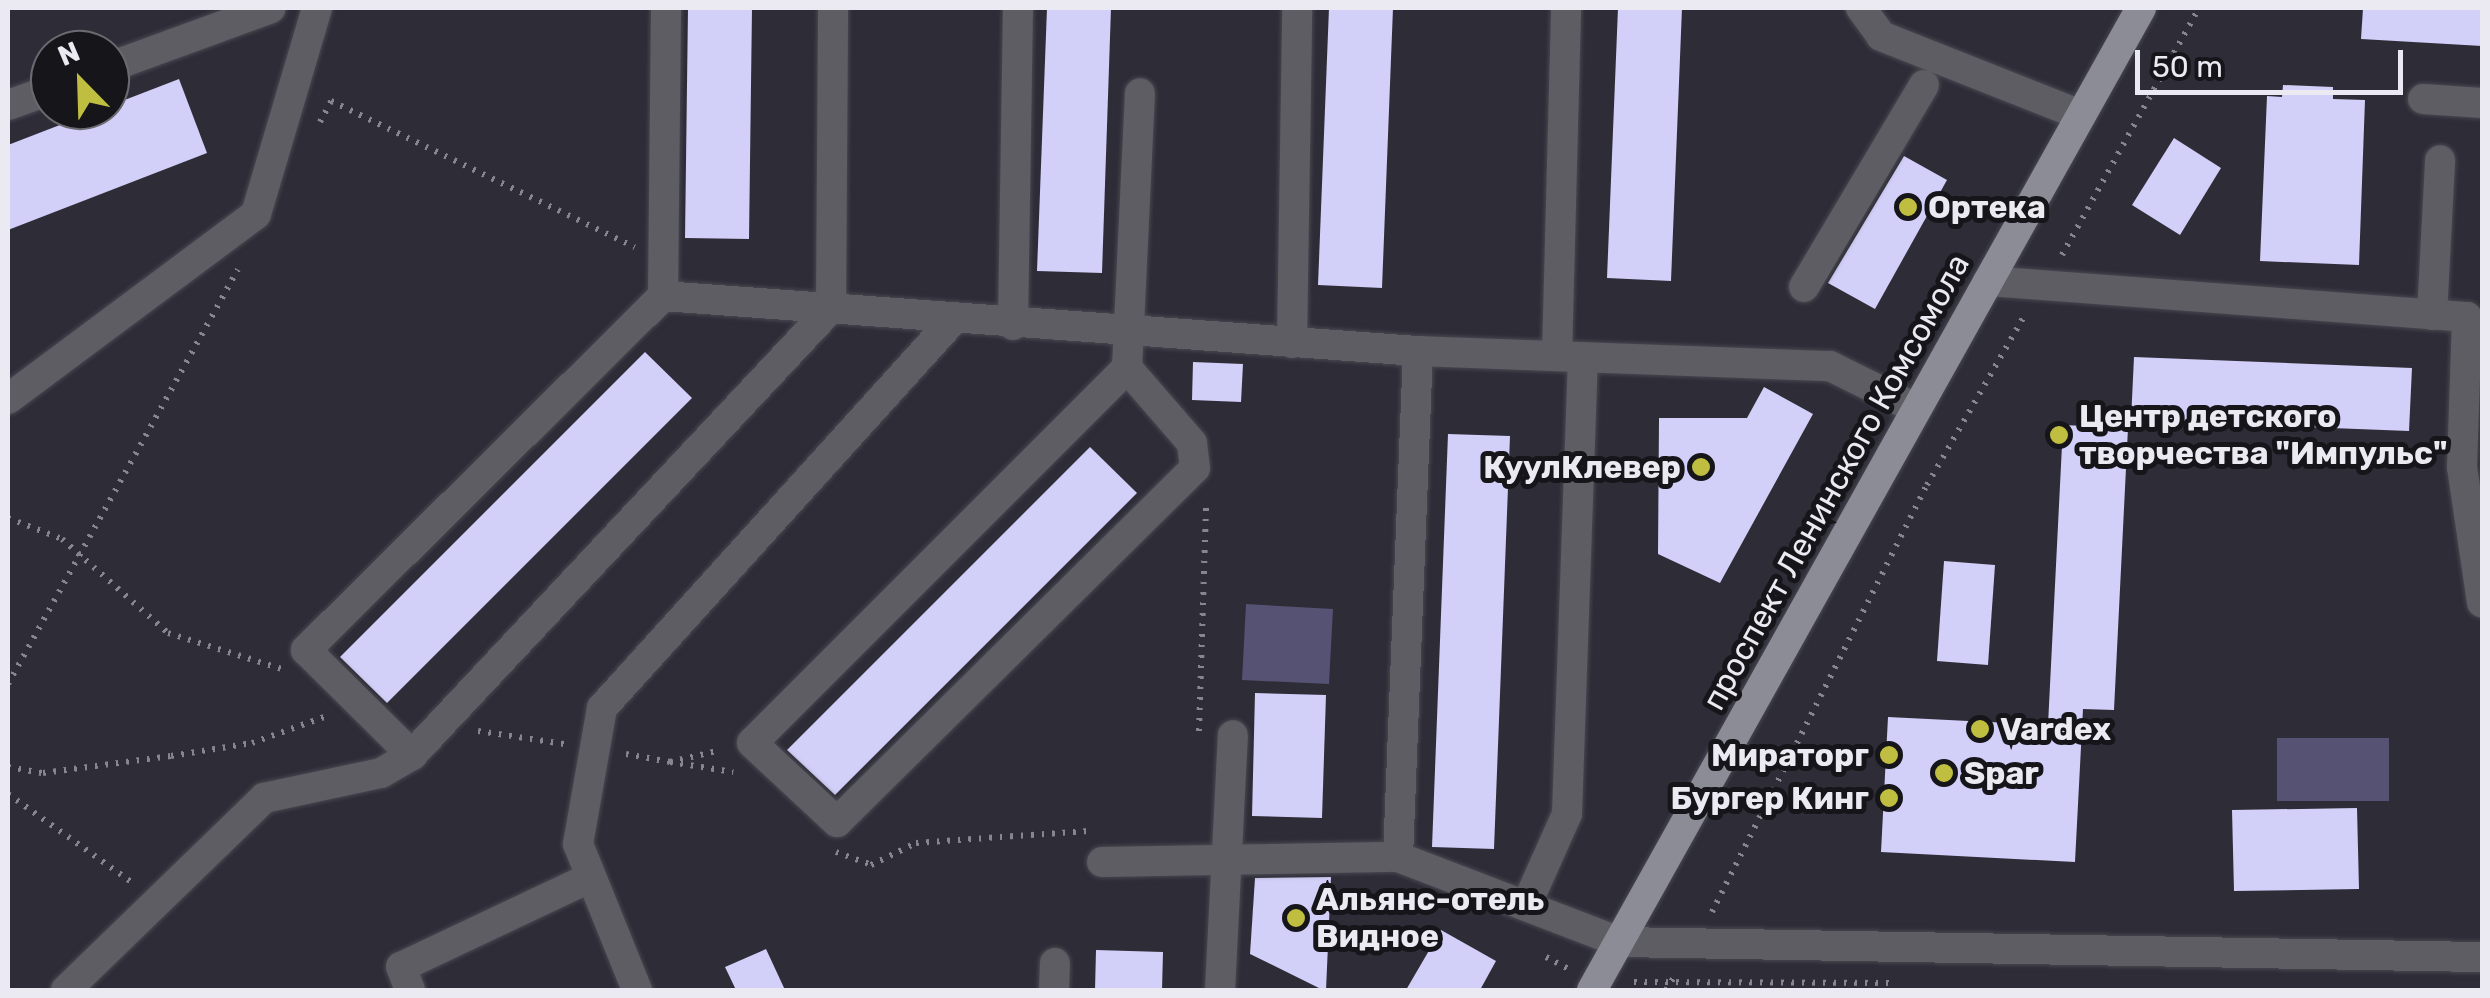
<!DOCTYPE html>
<meta charset="utf-8">
<style>
body{margin:0}
#map{position:relative;width:2490px;height:998px;overflow:hidden;background:#2d2c37;font-family:Rubik,sans-serif}
div>[style]{position:absolute}
.green>*{inset:0;background:#555273}
.building>*{inset:0;background:#d2cff8}
.path>*{height:6px;margin-top:-3px;transform-origin:0;background:repeating-linear-gradient(90deg,#87868f 0 2.5px,transparent 0 10.5px)}
.roads{filter:drop-shadow(0 0 2px #484751) drop-shadow(0 0 2px #484751)}
.minor>*{height:30px;margin:-15px;padding:0 15px;transform-origin:15px;border-radius:15px;background:#5d5d63}
.major>*{height:30px;margin:-15px;padding:0 15px;transform-origin:15px;border-radius:15px;background:#8c8c97}
.dots>*{width:28px;height:28px;translate:-50% -50%;box-sizing:border-box;border:5px solid #15151a;border-radius:50%}
span{translate:-50% -50%;white-space:nowrap;text-align:center;line-height:1.15;-webkit-text-stroke:10px #15151a;paint-order:stroke}
.poi-label{font-size:32px;color:#ebeaf2;font-weight:700}
.left{translate:0 -50%;text-align:left}
.right{translate:-100% -50%;text-align:right}
.street-label{font-size:32px;color:#ebeaf2}
.frame{position:absolute;inset:0;border:10px solid #ebeaf2;pointer-events:none}
.north{position:absolute;left:30px;top:30px;width:100px;height:100px;box-sizing:border-box;background:#15151a;border:2px solid #6b6a70;border-radius:50%;rotate:337deg;font-size:28px;font-weight:700;line-height:40px;text-align:center;color:#ebeaf2}
.north::after{content:'';display:block;margin:auto;width:35px;height:45px;background:#c0be40;clip-path:polygon(50% 0,100% 100%,50% 72%,0 100%)}
.scale{position:absolute;left:2135px;top:50px;width:268px;height:45px;box-sizing:border-box;border:5px solid #ebeaf2;border-top:0;padding-left:12px;font-size:30px;line-height:35px;white-space:nowrap;color:#ebeaf2;-webkit-text-stroke:8px #15151a;paint-order:stroke}
</style>
<div id="map">
<div class="green">
<i style="clip-path:polygon(1246px 604px,1333px 609px,1329px 684px,1242px 680px)"></i>
<i style="clip-path:polygon(2277px 738px,2389px 738px,2389px 801px,2277px 801px)"></i>
</div>
<div class="building">
<i style="clip-path:polygon(688px 8px,752px 8px,749px 239px,685px 238px)"></i>
<i style="clip-path:polygon(1047px 8px,1111px 8px,1102px 273px,1037px 271px)"></i>
<i style="clip-path:polygon(1329px 8px,1393px 8px,1382px 288px,1318px 285px)"></i>
<i style="clip-path:polygon(1618px 8px,1682px 8px,1671px 281px,1607px 278px)"></i>
<i style="clip-path:polygon(2363px 8px,2482px 8px,2482px 46px,2361px 39px)"></i>
<i style="clip-path:polygon(179px 79px,207px 153px,8px 230px,8px 145px)"></i>
<i style="clip-path:polygon(2283px 85px,2333px 87px,2333px 99px,2365px 100px,2359px 265px,2260px 261px,2267px 96px,2282px 97px)"></i>
<i style="clip-path:polygon(2174px 138px,2221px 168px,2180px 235px,2132px 205px)"></i>
<i style="clip-path:polygon(1904px 156px,1947px 180px,1875px 309px,1828px 283px)"></i>
<i style="clip-path:polygon(645px 352px,692px 398px,387px 703px,340px 657px)"></i>
<i style="clip-path:polygon(2134px 357px,2412px 368px,2409px 431px,2131px 420px)"></i>
<i style="clip-path:polygon(1193px 362px,1243px 364px,1241px 402px,1192px 400px)"></i>
<i style="clip-path:polygon(1764px 387px,1813px 414px,1720px 583px,1658px 554px,1659px 418px,1747px 418px)"></i>
<i style="clip-path:polygon(2063px 425px,2128px 428px,2114px 710px,2083px 709px,2075px 862px,1881px 852px,1888px 717px,2048px 725px)"></i>
<i style="clip-path:polygon(1448px 434px,1510px 436px,1494px 849px,1432px 847px)"></i>
<i style="clip-path:polygon(1090px 447px,1137px 493px,835px 795px,787px 750px)"></i>
<i style="clip-path:polygon(1944px 561px,1995px 565px,1988px 665px,1937px 661px)"></i>
<i style="clip-path:polygon(1255px 693px,1326px 695px,1322px 818px,1252px 816px)"></i>
<i style="clip-path:polygon(2357px 808px,2359px 889px,2234px 891px,2232px 810px)"></i>
<i style="clip-path:polygon(1331px 877px,1326px 990px,1323px 990px,1250px 954px,1255px 878px)"></i>
<i style="clip-path:polygon(1441px 930px,1496px 961px,1480px 990px,1406px 990px)"></i>
<i style="clip-path:polygon(766px 949px,785px 990px,736px 990px,725px 967px)"></i>
<i style="clip-path:polygon(1096px 950px,1163px 952px,1162px 990px,1095px 990px)"></i>
</div>
<div class="path">
<i style="left:331px;top:101px;width:337px;rotate:25.7deg"></i>
<i style="left:320px;top:122px;width:24px;rotate:-62deg"></i>
<i style="left:2062px;top:255px;width:282px;rotate:-61deg"></i>
<i style="left:8px;top:518px;width:58px;rotate:21.3deg"></i>
<i style="left:62px;top:539px;width:142px;rotate:41.6deg"></i>
<i style="left:168px;top:633px;width:120px;rotate:17.5deg"></i>
<i style="left:8px;top:684px;width:474px;rotate:-61deg"></i>
<i style="left:478px;top:731px;width:87px;rotate:8.6deg"></i>
<i style="left:1199px;top:731px;width:228px;rotate:-88.2deg"></i>
<i style="left:626px;top:754px;width:45px;rotate:10.3deg"></i>
<i style="left:670px;top:762px;width:52px;rotate:-13.2deg"></i>
<i style="left:670px;top:762px;width:64px;rotate:9deg"></i>
<i style="left:8px;top:767px;width:36px;rotate:10deg"></i>
<i style="left:43px;top:773px;width:129px;rotate:-7.6deg"></i>
<i style="left:171px;top:756px;width:82px;rotate:-9.1deg"></i>
<i style="left:252px;top:743px;width:80px;rotate:-19.8deg"></i>
<i style="left:8px;top:794px;width:153px;rotate:35.5deg"></i>
<i style="left:836px;top:852px;width:37px;rotate:20deg"></i>
<i style="left:871px;top:865px;width:50px;rotate:-26.1deg"></i>
<i style="left:916px;top:843px;width:173px;rotate:-4deg"></i>
<i style="left:1712px;top:912px;width:478px;rotate:-63.3deg"></i>
<i style="left:1927px;top:485px;width:195px;rotate:-60.1deg"></i>
<i style="left:1546px;top:957px;width:27px;rotate:28deg"></i>
<i style="left:1634px;top:982px;width:262px;rotate:0.2deg"></i>
<i style="left:1666px;top:990px;width:19px;rotate:-58deg"></i>
</div>
<div class="roads">
<div class="minor">
<i style="left:1861px;top:8px;width:34px;rotate:54deg"></i>
<i style="left:1881px;top:36px;width:215px;rotate:21.6deg"></i>
<i style="left:110px;top:67px;width:171px;rotate:-20.1deg"></i>
<i style="left:2423px;top:99px;width:59px;rotate:3.9deg"></i>
<i style="left:8px;top:105px;width:45px;rotate:-19.7deg"></i>
<i style="left:1988px;top:281px;width:480px;rotate:4.3deg"></i>
<i style="left:2467px;top:317px;width:150px;rotate:91.9deg"></i>
<i style="left:2462px;top:467px;width:137px;rotate:81.6deg"></i>
<i style="left:1804px;top:287px;width:235px;rotate:-59.3deg"></i>
<i style="left:663px;top:296px;width:288px;rotate:-89.4deg"></i>
<i style="left:2432px;top:315px;width:155px;rotate:-87deg"></i>
<i style="left:1013px;top:325px;width:317px;rotate:-89.1deg"></i>
<i style="left:1292px;top:343px;width:335px;rotate:-89.1deg"></i>
<i style="left:1557px;top:356px;width:348px;rotate:-88.5deg"></i>
<i style="left:1127px;top:368px;width:530px;rotate:135deg"></i>
<i style="left:752px;top:743px;width:116px;rotate:42.9deg"></i>
<i style="left:837px;top:822px;width:503px;rotate:-44.68deg"></i>
<i style="left:1195px;top:468px;width:25px;rotate:-97deg"></i>
<i style="left:1192px;top:443px;width:99px;rotate:-130.9deg"></i>
<i style="left:1127px;top:368px;width:275px;rotate:-87.3deg"></i>
<i style="left:8px;top:399px;width:309px;rotate:-36.7deg"></i>
<i style="left:256px;top:214px;width:215px;rotate:-73.5deg"></i>
<i style="left:412px;top:755px;width:149px;rotate:-135.3deg"></i>
<i style="left:306px;top:650px;width:503px;rotate:-44.76deg"></i>
<i style="left:663px;top:296px;width:757px;rotate:4.17deg"></i>
<i style="left:1418px;top:351px;width:412px;rotate:2.1deg"></i>
<i style="left:1830px;top:366px;width:95px;rotate:26.3deg"></i>
<i style="left:1398px;top:857px;width:506px;rotate:-87.74deg"></i>
<i style="left:1102px;top:862px;width:296px;rotate:-1deg"></i>
<i style="left:1398px;top:857px;width:238px;rotate:21deg"></i>
<i style="left:1620px;top:942px;width:862px;rotate:1deg"></i>
<i style="left:1526px;top:906px;width:101px;rotate:-66deg"></i>
<i style="left:1567px;top:814px;width:457px;rotate:-88deg"></i>
<i style="left:66px;top:990px;width:276px;rotate:-44.1deg"></i>
<i style="left:264px;top:798px;width:120px;rotate:-12.1deg"></i>
<i style="left:381px;top:773px;width:36px;rotate:-30deg"></i>
<i style="left:412px;top:755px;width:613px;rotate:-46.85deg"></i>
<i style="left:831px;top:308px;width:300px;rotate:-89.6deg"></i>
<i style="left:410px;top:990px;width:25px;rotate:-111deg"></i>
<i style="left:401px;top:967px;width:210px;rotate:-25.3deg"></i>
<i style="left:637px;top:990px;width:157px;rotate:-112deg"></i>
<i style="left:578px;top:844px;width:138px;rotate:-80deg"></i>
<i style="left:602px;top:708px;width:522px;rotate:-47.87deg"></i>
<i style="left:1054px;top:990px;width:27px;rotate:-88deg"></i>
<i style="left:1220px;top:990px;width:255px;rotate:-87.1deg"></i>
</div>
<div class="major">
<i style="left:1592px;top:990px;width:1125px;rotate:-60.79deg"></i>
</div>
</div>
<div class="dots">
<i style="left:1908px;top:207px;background:#c0be40"></i>
<i style="left:2059px;top:435px;background:#c0be40"></i>
<i style="left:1701px;top:467px;background:#c0be40"></i>
<i style="left:1980px;top:729px;background:#c0be40"></i>
<i style="left:1889px;top:755px;background:#c0be40"></i>
<i style="left:1944px;top:773px;background:#c0be40"></i>
<i style="left:1889px;top:798px;background:#c0be40"></i>
<i style="left:1296px;top:918px;background:#c0be40"></i>
</div>
<div class="poi-label">
<span class="left" style="left:1928px;top:207px">Ортека</span>
<span class="left" style="left:2079px;top:435px">Центр детского<br>творчества "Импульс"</span>
<span class="right" style="left:1681px;top:467px">КуулКлевер</span>
<span class="left" style="left:2000px;top:729px">Vardex</span>
<span class="right" style="left:1869px;top:755px">Мираторг</span>
<span class="left" style="left:1964px;top:773px">Spar</span>
<span class="right" style="left:1869px;top:798px">Бургер Кинг</span>
<span class="left" style="left:1316px;top:918px">Альянс-отель<br>Видное</span>
</div>
<div class="street-label">
<span style="left:1836px;top:482px;rotate:-61deg">проспект Ленинского Комсомола</span>
</div>
<div class="frame"></div>
<div class="north">N</div>
<div class="scale">50 m</div>
</div>
